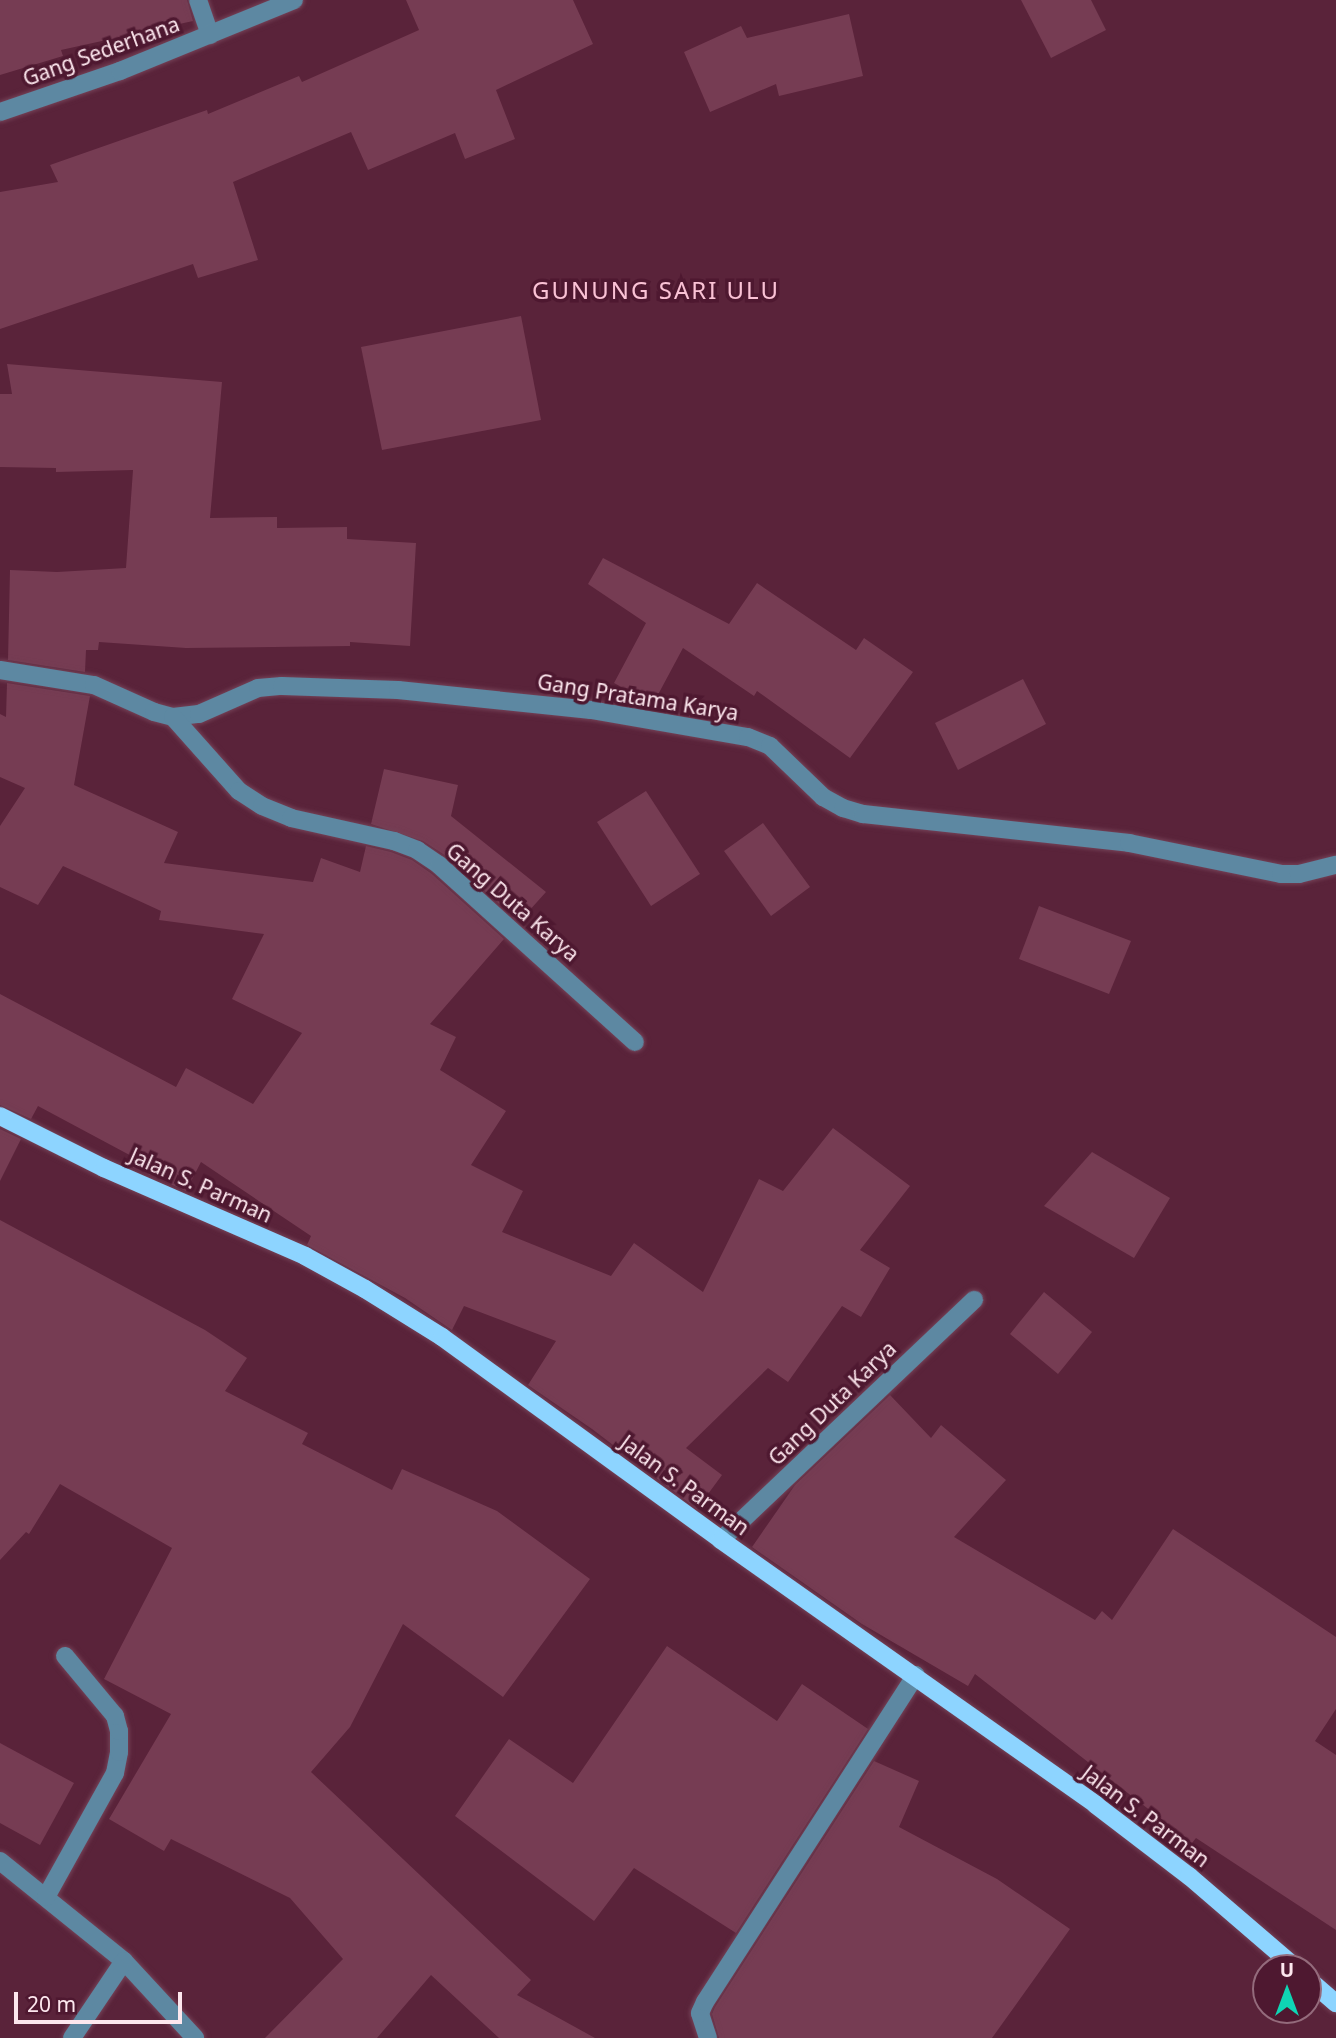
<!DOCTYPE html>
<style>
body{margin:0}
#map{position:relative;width:1336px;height:2038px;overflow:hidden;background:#5a233a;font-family:"Noto Sans",sans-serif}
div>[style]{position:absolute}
.building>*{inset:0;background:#763c53}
.roads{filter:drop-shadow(0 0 2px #744257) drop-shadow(0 0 2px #744257)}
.minor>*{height:18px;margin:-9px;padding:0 9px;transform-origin:9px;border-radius:9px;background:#5d88a2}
.major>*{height:18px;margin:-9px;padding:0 9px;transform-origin:9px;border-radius:9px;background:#8dd4ff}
span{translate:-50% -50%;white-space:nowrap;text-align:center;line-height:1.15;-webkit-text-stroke:7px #4e1830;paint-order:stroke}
.street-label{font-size:21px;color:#fde7ee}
.quarter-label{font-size:24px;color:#fac2d5;letter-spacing:2px}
.north{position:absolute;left:1252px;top:1954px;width:70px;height:70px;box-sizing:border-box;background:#4e1830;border:2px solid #946b7c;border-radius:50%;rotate:0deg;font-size:19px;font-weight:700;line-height:28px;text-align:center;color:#fde7ee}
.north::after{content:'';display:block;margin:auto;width:24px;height:32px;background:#0fd5b4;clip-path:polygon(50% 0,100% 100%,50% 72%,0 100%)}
.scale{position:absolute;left:14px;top:1992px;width:168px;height:32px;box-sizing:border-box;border:4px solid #fde7ee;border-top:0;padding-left:9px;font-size:21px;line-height:24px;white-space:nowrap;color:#fde7ee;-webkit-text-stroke:5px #4e1830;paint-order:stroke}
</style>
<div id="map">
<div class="building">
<i style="clip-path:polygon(0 0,187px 0,193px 21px,61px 50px,63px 56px,0 75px)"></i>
<i style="clip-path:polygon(406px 0,573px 0,593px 44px,496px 90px,515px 139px,465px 159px,455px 133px,368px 170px,351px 132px,233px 182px,258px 260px,198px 278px,193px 264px,0 329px,0 192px,58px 182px,50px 165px,207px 110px,208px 114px,299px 76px,302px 82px,419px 30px)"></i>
<i style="clip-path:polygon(1021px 0,1091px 0,1106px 30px,1051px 58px)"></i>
<i style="clip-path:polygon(849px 14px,863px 76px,779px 96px,776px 84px,710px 112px,684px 52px,741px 26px,747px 38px)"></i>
<i style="clip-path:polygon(521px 316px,541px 420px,382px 450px,361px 347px)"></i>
<i style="clip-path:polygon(7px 364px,222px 382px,210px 518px,277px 517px,277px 528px,347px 527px,347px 539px,416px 543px,410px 646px,350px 642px,350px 646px,186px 648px,99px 642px,98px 650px,86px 650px,85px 672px,8px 660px,10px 570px,57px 572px,126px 568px,133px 470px,56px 472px,56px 468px,0 467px,0 394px,12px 394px)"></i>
<i style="clip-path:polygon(603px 558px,729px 624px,757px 583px,856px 650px,864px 638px,913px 672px,850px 758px,757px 691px,754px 696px,683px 648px,653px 704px,614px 683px,646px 623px,588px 584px)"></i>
<i style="clip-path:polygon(1023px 679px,1046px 724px,958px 770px,935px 723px)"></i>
<i style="clip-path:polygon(7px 683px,90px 696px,74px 785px,178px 832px,164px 863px,313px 882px,321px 858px,360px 872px,366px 846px,391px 852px,412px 860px,432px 874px,504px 939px,430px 1024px,456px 1037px,440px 1070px,506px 1111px,471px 1165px,523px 1191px,502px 1232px,611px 1276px,634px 1243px,703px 1292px,759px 1179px,783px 1191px,833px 1128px,910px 1186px,860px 1250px,890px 1268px,861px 1317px,842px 1306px,788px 1382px,768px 1368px,686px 1448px,722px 1475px,697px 1509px,592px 1429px,528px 1385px,556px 1341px,464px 1306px,452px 1330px,405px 1298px,307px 1245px,311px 1236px,201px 1162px,186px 1191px,133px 1168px,137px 1159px,38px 1106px,31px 1119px,0 1105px,0 994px,176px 1087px,186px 1068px,253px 1104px,302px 1033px,232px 999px,264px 934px,159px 920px,161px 911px,63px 866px,38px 905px,0 887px,0 826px,25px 788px,0 777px,0 714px,6px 717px)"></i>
<i style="clip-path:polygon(384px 769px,458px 785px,451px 816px,546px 892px,519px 922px,446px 856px,423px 841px,371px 824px)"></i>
<i style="clip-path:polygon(646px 791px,700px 874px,651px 906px,597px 822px)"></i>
<i style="clip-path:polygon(763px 823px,810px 887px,771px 916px,724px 851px)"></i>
<i style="clip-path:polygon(1039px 906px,1131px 941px,1109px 994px,1019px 959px)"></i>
<i style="clip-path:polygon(0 1129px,21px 1139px,0 1181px)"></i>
<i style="clip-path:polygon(1092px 1152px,1170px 1198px,1134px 1258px,1044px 1206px)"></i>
<i style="clip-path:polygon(0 1220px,205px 1330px,247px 1358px,225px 1391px,308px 1433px,302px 1444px,392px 1490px,402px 1469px,497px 1511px,590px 1579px,503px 1697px,403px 1624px,350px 1727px,311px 1772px,531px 1980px,517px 1995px,595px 2038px,499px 2038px,431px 1975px,377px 2038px,265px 2038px,343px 1959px,290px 1898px,171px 1839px,164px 1851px,109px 1819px,171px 1714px,104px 1679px,172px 1548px,60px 1484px,29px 1534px,26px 1532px,0 1560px)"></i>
<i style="clip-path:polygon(1044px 1292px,1092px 1332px,1058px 1374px,1010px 1334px)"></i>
<i style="clip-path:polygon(890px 1395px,931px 1438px,941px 1425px,1006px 1480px,954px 1537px,1095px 1620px,1102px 1611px,1112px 1620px,1173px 1529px,1336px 1637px,1336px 1709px,1315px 1741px,1336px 1755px,1336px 1930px,1196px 1838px,1192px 1843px,975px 1674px,968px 1686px,862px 1624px,752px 1547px,795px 1485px)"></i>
<i style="clip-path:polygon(667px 1646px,777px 1721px,802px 1684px,868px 1729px,736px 1933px,634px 1868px,594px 1921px,455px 1816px,509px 1739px,573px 1783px)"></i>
<i style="clip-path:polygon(0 1743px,74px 1783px,40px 1845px,0 1823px)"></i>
<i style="clip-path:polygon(874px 1761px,919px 1781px,899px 1827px,997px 1879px,1070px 1929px,992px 2038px,719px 2038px,712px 2014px,715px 2007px)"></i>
</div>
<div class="roads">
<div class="minor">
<i style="left:198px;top:0;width:37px;rotate:71deg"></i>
<i style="left:0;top:112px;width:127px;rotate:-18.9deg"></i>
<i style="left:120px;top:71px;width:188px;rotate:-22.2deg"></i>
<i style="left:0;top:670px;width:95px;rotate:9.1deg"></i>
<i style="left:94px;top:685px;width:66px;rotate:24.2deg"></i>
<i style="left:154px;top:712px;width:20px;rotate:15deg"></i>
<i style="left:173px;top:717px;width:26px;rotate:-7deg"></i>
<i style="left:199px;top:714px;width:64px;rotate:-23.8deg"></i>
<i style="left:258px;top:688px;width:24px;rotate:-5deg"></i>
<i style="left:282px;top:686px;width:116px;rotate:2deg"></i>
<i style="left:398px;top:690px;width:194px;rotate:5.9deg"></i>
<i style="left:591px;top:710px;width:159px;rotate:9.8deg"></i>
<i style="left:748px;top:737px;width:24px;rotate:22deg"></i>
<i style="left:770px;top:746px;width:74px;rotate:43.9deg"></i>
<i style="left:823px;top:797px;width:23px;rotate:29deg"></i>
<i style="left:843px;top:808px;width:21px;rotate:17deg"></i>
<i style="left:863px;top:814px;width:268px;rotate:6.2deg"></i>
<i style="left:1129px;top:843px;width:155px;rotate:11.5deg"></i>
<i style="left:1281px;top:874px;width:18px"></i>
<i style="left:1299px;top:874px;width:38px;rotate:-14deg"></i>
<i style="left:173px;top:717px;width:99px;rotate:48.3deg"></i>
<i style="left:239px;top:791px;width:27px;rotate:33deg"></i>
<i style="left:262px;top:806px;width:31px;rotate:22deg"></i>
<i style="left:291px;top:818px;width:106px;rotate:12.6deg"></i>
<i style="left:394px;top:841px;width:25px;rotate:21deg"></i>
<i style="left:417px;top:850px;width:27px;rotate:34deg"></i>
<i style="left:439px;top:865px;width:264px;rotate:42.1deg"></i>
<i style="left:721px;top:1540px;width:349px;rotate:-43.5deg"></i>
<i style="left:0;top:1861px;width:159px;rotate:38.9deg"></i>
<i style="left:124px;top:1961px;width:105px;rotate:47.3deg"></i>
<i style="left:46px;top:1897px;width:142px;rotate:-60.9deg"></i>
<i style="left:115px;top:1773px;width:21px;rotate:-79deg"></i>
<i style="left:119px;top:1752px;width:21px;rotate:-90deg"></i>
<i style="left:119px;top:1731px;width:16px;rotate:-105deg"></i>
<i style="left:115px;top:1716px;width:78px;rotate:-129.8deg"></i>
<i style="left:72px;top:2038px;width:93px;rotate:-56deg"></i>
<i style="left:708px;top:2038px;width:26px;rotate:-108deg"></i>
<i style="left:700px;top:2013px;width:12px;rotate:-66deg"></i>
<i style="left:705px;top:2002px;width:389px;rotate:-57.2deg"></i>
</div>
<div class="major">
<i style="left:0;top:1116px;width:116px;rotate:26.6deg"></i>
<i style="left:104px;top:1168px;width:219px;rotate:23.6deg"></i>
<i style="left:305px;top:1256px;width:68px;rotate:28.8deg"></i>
<i style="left:365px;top:1289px;width:91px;rotate:31.9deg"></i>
<i style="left:442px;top:1337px;width:345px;rotate:36deg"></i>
<i style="left:721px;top:1540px;width:459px;rotate:35.2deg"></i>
<i style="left:1096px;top:1805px;width:117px;rotate:37.4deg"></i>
<i style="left:1189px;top:1876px;width:141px;rotate:40.7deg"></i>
<i style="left:1308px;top:1979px;width:37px;rotate:41deg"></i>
</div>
</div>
<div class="street-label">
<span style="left:101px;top:51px;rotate:-20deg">Gang Sederhana</span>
<span style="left:638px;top:697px;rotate:9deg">Gang Pratama Karya</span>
<span style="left:513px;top:902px;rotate:41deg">Gang Duta Karya</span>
<span style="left:201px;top:1185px;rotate:24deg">Jalan S. Parman</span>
<span style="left:832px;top:1403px;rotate:-44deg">Gang Duta Karya</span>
<span style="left:685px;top:1485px;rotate:36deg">Jalan S. Parman</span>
<span style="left:1146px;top:1816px;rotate:37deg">Jalan S. Parman</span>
</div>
<div class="quarter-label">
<span style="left:656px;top:290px">GUNUNG SARI ULU</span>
</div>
<div class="north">U</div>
<div class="scale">20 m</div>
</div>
